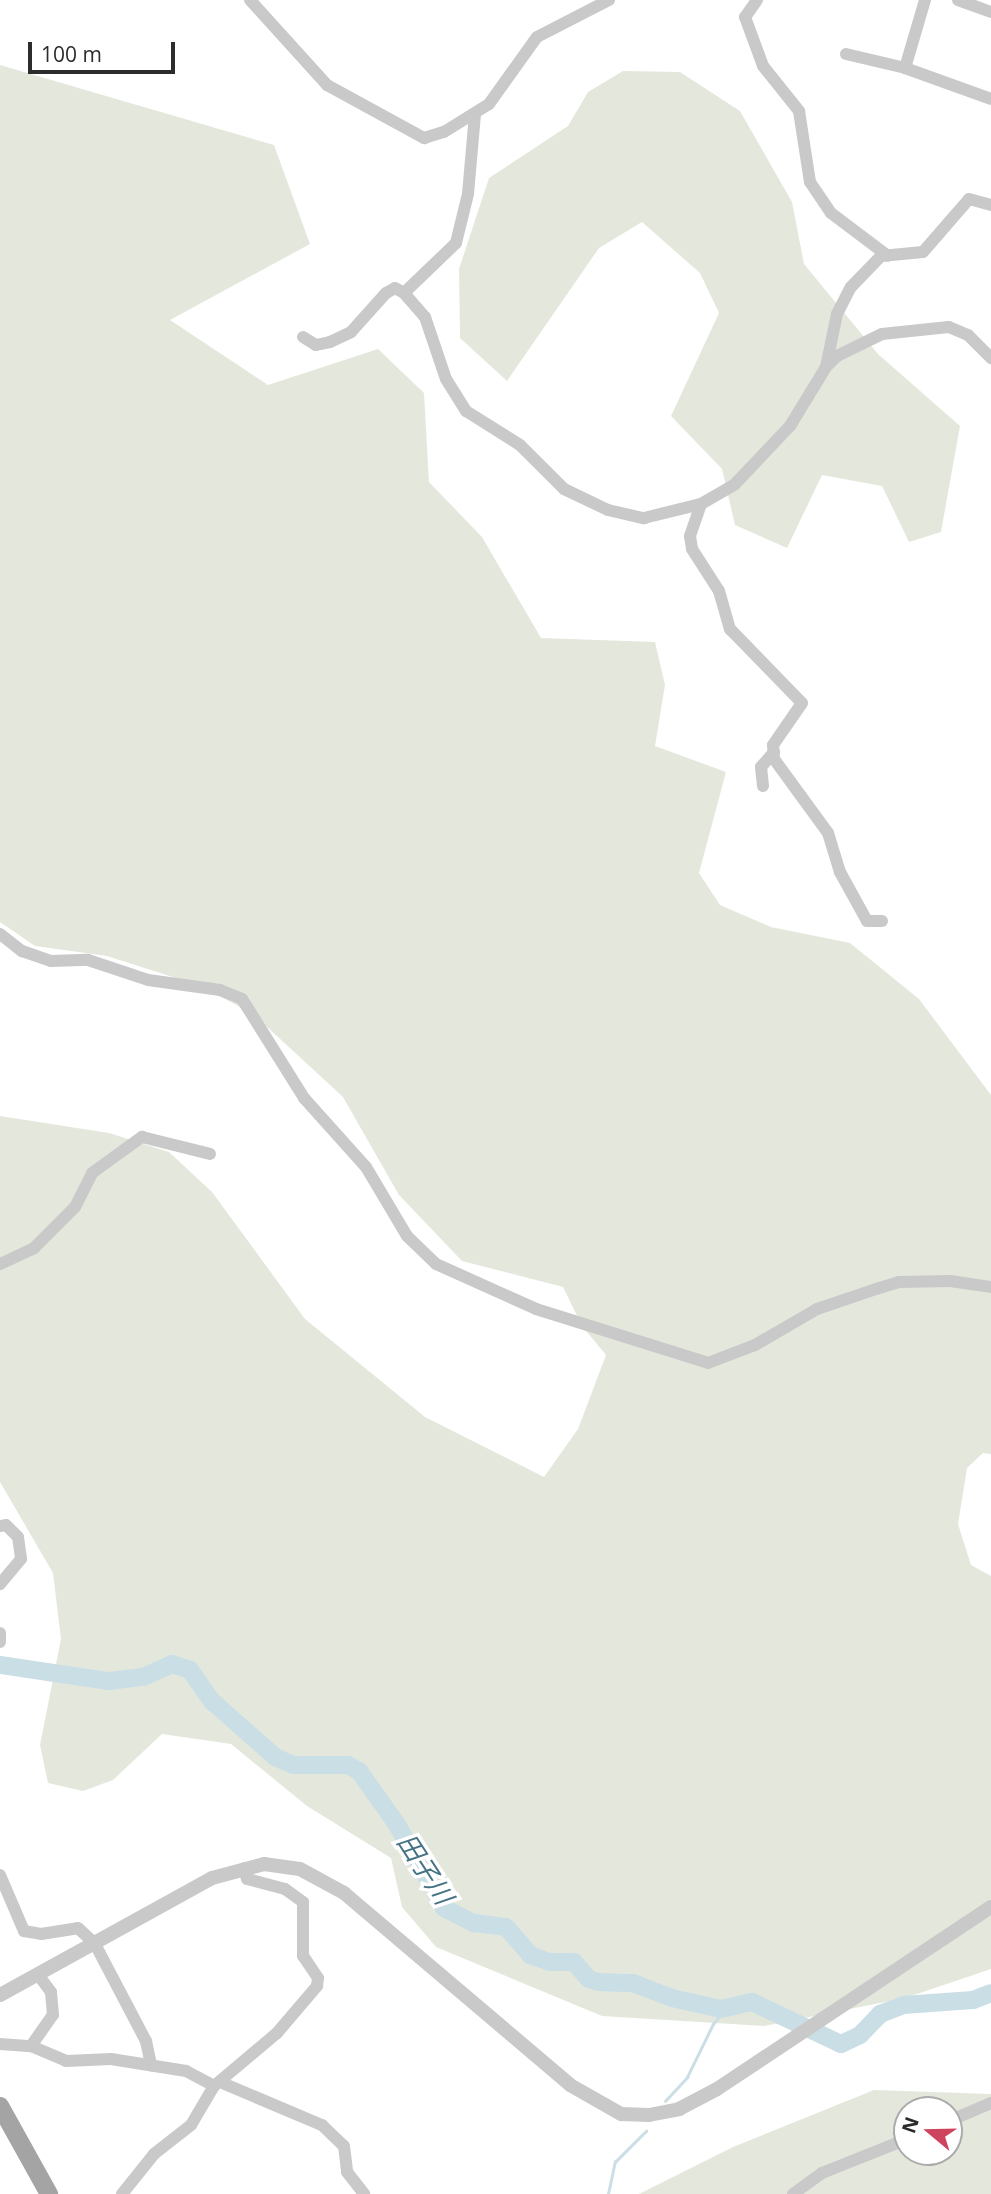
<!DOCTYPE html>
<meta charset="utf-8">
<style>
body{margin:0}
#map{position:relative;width:991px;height:2194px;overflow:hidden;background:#fff;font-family:"Open Sans","Noto Sans JP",sans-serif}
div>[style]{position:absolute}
.green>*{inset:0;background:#e4e8dc}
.stream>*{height:2.5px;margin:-1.25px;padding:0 1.25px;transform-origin:1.25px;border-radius:1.25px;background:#cadee6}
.river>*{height:18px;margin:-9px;padding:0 9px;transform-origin:9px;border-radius:9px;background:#cadee6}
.minor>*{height:12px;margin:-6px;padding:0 6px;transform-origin:6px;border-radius:6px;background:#c9c9c9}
.tertiary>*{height:14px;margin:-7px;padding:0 7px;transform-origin:7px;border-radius:7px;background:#c9c9c9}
.primary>*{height:18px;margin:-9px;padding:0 9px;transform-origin:9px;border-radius:9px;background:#a4a4a4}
span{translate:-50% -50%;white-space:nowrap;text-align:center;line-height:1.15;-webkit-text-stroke:7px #fff;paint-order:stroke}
.water-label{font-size:26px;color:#457284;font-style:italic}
.north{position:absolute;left:893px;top:2096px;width:70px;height:70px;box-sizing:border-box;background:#fff;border:2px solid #ababab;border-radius:50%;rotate:289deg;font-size:19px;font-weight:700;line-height:28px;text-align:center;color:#2c2c2c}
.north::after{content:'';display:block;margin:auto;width:24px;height:32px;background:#ce445c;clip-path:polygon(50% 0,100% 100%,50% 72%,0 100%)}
.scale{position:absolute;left:28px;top:42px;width:147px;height:32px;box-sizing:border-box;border:4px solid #2c2c2c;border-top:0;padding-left:9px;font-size:21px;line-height:24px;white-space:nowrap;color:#2c2c2c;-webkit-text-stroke:5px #fff;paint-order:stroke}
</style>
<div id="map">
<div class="green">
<i style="clip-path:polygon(0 65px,274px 145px,310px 244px,170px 320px,268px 385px,378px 349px,424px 393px,429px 482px,482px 537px,541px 638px,655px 642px,665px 685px,655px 746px,726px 772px,699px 873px,720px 905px,771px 927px,850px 943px,919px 999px,991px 1095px,991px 1454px,983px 1453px,967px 1468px,958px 1524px,971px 1565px,991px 1576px,991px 1969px,905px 1998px,764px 2026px,602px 2016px,436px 1947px,402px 1907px,391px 1858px,307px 1806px,231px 1744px,162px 1734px,113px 1780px,83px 1791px,48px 1783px,40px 1745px,61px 1639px,53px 1573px,0 1482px,0 1116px,109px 1133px,169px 1152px,212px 1192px,305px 1319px,425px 1417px,544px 1477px,578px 1429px,606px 1355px,582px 1326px,563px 1287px,462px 1261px,399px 1195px,343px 1097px,253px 1014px,201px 986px,107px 956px,35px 946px,0 922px)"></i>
<i style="clip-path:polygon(623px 71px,680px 72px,740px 111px,792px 202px,804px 264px,878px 354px,960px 426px,941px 532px,909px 542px,882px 486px,822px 475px,787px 548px,735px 525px,722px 469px,671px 416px,719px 313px,700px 273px,642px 222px,599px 248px,507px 381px,460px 338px,459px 269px,489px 178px,568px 126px,588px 92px)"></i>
<i style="clip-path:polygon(evenodd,874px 2090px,991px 2094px,991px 2194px,639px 2194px,733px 2147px,874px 2090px,907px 2110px,949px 2110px,949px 2152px,907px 2152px,907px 2110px)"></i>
</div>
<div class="stream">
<i style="left:665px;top:2101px;width:33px;rotate:-47deg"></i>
<i style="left:687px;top:2077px;width:59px;rotate:-63.9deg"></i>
<i style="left:713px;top:2024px;width:21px;rotate:-51deg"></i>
<i style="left:608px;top:2194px;width:33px;rotate:-78deg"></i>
<i style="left:615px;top:2162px;width:44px;rotate:-45deg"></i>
</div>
<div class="river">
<i style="left:0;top:1665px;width:110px;rotate:8.4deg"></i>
<i style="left:109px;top:1681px;width:34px;rotate:-7deg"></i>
<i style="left:143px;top:1677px;width:32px;rotate:-24deg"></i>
<i style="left:172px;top:1664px;width:19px;rotate:18deg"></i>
<i style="left:190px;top:1670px;width:38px;rotate:55deg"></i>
<i style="left:212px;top:1701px;width:84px;rotate:41.6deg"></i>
<i style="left:275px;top:1757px;width:20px;rotate:24deg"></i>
<i style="left:293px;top:1765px;width:55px"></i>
<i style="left:348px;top:1765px;width:13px;rotate:29deg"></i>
<i style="left:359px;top:1771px;width:64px;rotate:54.6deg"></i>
<i style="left:396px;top:1823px;width:98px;rotate:60.5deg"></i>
<i style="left:444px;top:1908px;width:34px;rotate:27deg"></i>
<i style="left:474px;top:1923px;width:32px;rotate:7deg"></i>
<i style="left:506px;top:1927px;width:37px;rotate:49deg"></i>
<i style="left:530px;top:1955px;width:20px;rotate:20deg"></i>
<i style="left:549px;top:1962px;width:25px"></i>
<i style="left:574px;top:1962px;width:23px;rotate:49deg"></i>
<i style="left:589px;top:1979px;width:9px;rotate:18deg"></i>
<i style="left:598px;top:1982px;width:35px;rotate:2deg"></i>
<i style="left:633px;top:1983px;width:42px;rotate:21deg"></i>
<i style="left:672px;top:1998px;width:50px;rotate:12.7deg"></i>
<i style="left:721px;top:2009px;width:32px;rotate:-13deg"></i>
<i style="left:752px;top:2002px;width:98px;rotate:25.3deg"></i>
<i style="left:841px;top:2044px;width:21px;rotate:-25deg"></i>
<i style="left:860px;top:2035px;width:29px;rotate:-46deg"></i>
<i style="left:880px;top:2014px;width:25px;rotate:-21deg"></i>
<i style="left:903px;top:2005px;width:70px;rotate:-4.1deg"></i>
<i style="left:973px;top:2000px;width:19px;rotate:-21deg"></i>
</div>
<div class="minor">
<i style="left:250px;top:0;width:115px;rotate:47.8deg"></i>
<i style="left:327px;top:85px;width:111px;rotate:28.7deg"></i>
<i style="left:424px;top:138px;width:21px;rotate:-17deg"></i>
<i style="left:444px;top:132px;width:53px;rotate:-31.9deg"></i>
<i style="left:489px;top:104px;width:82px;rotate:-54.4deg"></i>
<i style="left:537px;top:37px;width:81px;rotate:-27.2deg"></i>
<i style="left:757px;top:0;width:21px;rotate:125deg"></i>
<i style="left:745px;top:17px;width:52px;rotate:69.8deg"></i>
<i style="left:763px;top:66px;width:58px;rotate:51.3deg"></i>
<i style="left:799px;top:111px;width:72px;rotate:81.2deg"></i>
<i style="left:810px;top:182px;width:37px;rotate:56deg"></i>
<i style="left:831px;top:213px;width:71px;rotate:37deg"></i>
<i style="left:958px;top:0;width:35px;rotate:20deg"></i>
<i style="left:846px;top:54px;width:61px;rotate:13.3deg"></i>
<i style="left:905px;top:68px;width:71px;rotate:-73.6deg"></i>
<i style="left:905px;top:68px;width:91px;rotate:19.8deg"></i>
<i style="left:475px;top:114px;width:80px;rotate:95deg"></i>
<i style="left:468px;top:194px;width:50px;rotate:103.8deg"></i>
<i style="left:456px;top:243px;width:72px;rotate:136.1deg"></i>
<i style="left:404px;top:293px;width:32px;rotate:49deg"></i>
<i style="left:425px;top:317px;width:65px;rotate:71.3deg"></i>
<i style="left:446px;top:379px;width:38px;rotate:58deg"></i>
<i style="left:466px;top:411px;width:64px;rotate:32.2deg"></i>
<i style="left:520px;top:445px;width:62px;rotate:45deg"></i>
<i style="left:564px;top:489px;width:49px;rotate:25.5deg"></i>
<i style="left:608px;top:510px;width:37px;rotate:13deg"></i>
<i style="left:644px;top:518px;width:59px;rotate:-13.8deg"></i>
<i style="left:701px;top:504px;width:39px;rotate:-30deg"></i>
<i style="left:735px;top:484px;width:80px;rotate:-46.5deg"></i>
<i style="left:790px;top:426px;width:69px;rotate:-58.6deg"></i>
<i style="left:826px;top:367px;width:16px;rotate:-45deg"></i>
<i style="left:837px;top:356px;width:50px;rotate:-26.1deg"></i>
<i style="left:882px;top:334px;width:67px;rotate:-6deg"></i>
<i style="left:949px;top:327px;width:21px;rotate:23deg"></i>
<i style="left:968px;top:335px;width:33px;rotate:45deg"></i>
<i style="left:303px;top:337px;width:15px;rotate:32deg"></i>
<i style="left:316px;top:345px;width:14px;rotate:-12deg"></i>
<i style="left:330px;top:342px;width:23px;rotate:-25deg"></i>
<i style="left:351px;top:332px;width:52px;rotate:-48.1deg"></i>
<i style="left:386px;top:293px;width:10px;rotate:-29deg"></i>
<i style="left:395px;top:288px;width:10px;rotate:29deg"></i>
<i style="left:826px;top:367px;width:54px;rotate:-78.3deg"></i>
<i style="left:837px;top:314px;width:30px;rotate:-63deg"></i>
<i style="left:851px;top:287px;width:43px;rotate:-45.9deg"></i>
<i style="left:881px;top:256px;width:42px;rotate:-5.4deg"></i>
<i style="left:923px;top:252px;width:70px;rotate:-49deg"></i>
<i style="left:969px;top:199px;width:23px;rotate:15deg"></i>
<i style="left:701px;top:504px;width:34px;rotate:109deg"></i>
<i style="left:690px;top:536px;width:13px;rotate:81deg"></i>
<i style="left:692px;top:549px;width:50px;rotate:57.3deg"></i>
<i style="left:719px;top:591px;width:40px;rotate:74deg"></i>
<i style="left:730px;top:629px;width:103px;rotate:45.8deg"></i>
<i style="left:802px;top:703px;width:51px;rotate:124.6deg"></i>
<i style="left:773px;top:745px;width:14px;rotate:86deg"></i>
<i style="left:774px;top:759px;width:92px;rotate:53.9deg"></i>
<i style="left:828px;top:833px;width:41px;rotate:72.9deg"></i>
<i style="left:840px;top:872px;width:56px;rotate:61.1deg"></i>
<i style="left:867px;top:921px;width:15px"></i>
<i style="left:763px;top:786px;width:19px;rotate:-96deg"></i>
<i style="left:761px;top:767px;width:20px;rotate:-49deg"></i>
<i style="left:0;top:934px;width:28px;rotate:38deg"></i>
<i style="left:22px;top:951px;width:31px;rotate:19deg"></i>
<i style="left:51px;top:961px;width:37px;rotate:-2deg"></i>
<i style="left:88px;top:960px;width:63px;rotate:18.4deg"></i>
<i style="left:148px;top:980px;width:73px;rotate:7.9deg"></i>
<i style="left:220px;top:990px;width:24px;rotate:22deg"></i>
<i style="left:242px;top:999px;width:117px;rotate:57.9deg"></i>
<i style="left:304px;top:1098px;width:93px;rotate:48.1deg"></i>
<i style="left:366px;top:1167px;width:80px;rotate:59.3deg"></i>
<i style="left:407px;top:1236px;width:40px;rotate:44deg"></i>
<i style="left:436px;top:1264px;width:110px;rotate:24.2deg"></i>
<i style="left:536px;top:1309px;width:180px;rotate:17.4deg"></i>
<i style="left:708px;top:1363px;width:50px;rotate:-21deg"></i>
<i style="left:755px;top:1345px;width:72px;rotate:-30.1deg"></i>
<i style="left:817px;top:1309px;width:62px;rotate:-18.7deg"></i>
<i style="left:876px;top:1289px;width:24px;rotate:-17deg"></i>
<i style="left:899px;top:1282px;width:51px;rotate:-1.1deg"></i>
<i style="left:950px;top:1281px;width:41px;rotate:8.3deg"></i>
<i style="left:0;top:1264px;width:38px;rotate:-25deg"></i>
<i style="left:34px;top:1248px;width:58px;rotate:-45deg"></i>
<i style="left:75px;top:1207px;width:38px;rotate:-63deg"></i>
<i style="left:92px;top:1173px;width:62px;rotate:-35.8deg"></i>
<i style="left:142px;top:1137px;width:70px;rotate:14deg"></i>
<i style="left:0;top:1526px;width:6px;rotate:-9deg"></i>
<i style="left:6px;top:1525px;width:17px;rotate:45deg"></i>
<i style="left:18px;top:1537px;width:22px;rotate:82deg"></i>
<i style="left:21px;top:1559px;width:33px;rotate:130deg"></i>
<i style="left:0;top:1633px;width:9px;rotate:90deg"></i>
<i style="left:0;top:1875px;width:61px;rotate:66.8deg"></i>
<i style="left:24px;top:1931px;width:17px;rotate:10deg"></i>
<i style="left:41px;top:1934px;width:37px;rotate:-9deg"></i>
<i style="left:78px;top:1928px;width:23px;rotate:43deg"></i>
<i style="left:95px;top:1944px;width:110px;rotate:62.3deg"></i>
<i style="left:146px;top:2041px;width:25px;rotate:78deg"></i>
<i style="left:0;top:2044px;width:31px;rotate:4deg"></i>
<i style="left:31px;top:2046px;width:38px;rotate:23deg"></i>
<i style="left:66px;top:2061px;width:45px;rotate:-2.5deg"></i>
<i style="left:111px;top:2059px;width:76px;rotate:9.1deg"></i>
<i style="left:186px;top:2071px;width:32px;rotate:28deg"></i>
<i style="left:31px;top:2046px;width:38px;rotate:-55deg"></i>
<i style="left:53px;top:2015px;width:23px;rotate:-95deg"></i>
<i style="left:51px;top:1992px;width:21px;rotate:-127deg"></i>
<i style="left:220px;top:2082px;width:111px;rotate:22.9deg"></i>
<i style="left:322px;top:2125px;width:30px;rotate:44deg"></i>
<i style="left:344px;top:2146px;width:26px;rotate:83deg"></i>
<i style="left:347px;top:2172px;width:28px;rotate:52deg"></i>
<i style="left:949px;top:2121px;width:46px;rotate:-23.2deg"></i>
<i style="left:122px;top:2194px;width:51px;rotate:-51.3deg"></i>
<i style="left:154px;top:2154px;width:47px;rotate:-38.1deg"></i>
<i style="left:191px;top:2125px;width:45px;rotate:-59.5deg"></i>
<i style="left:214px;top:2086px;width:82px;rotate:-40.1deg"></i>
<i style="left:277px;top:2033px;width:62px;rotate:-49.6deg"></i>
<i style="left:317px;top:1986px;width:8px;rotate:-83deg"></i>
<i style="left:318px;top:1978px;width:27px;rotate:-124deg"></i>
<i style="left:303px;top:1956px;width:54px;rotate:-90deg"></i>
<i style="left:303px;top:1902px;width:22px;rotate:-144deg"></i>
<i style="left:285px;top:1889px;width:39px;rotate:-165deg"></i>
<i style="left:247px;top:1879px;width:11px;rotate:-105deg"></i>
<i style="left:793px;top:2194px;width:36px;rotate:-36deg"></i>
<i style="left:822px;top:2173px;width:92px;rotate:-21.8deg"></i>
</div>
<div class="tertiary">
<i style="left:0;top:1995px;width:242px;rotate:-28.9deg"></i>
<i style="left:212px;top:1878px;width:54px;rotate:-15.1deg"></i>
<i style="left:264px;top:1864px;width:36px;rotate:8deg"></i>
<i style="left:300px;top:1869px;width:50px;rotate:28.6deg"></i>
<i style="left:344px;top:1893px;width:297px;rotate:40.3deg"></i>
<i style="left:570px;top:2085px;width:59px;rotate:29.6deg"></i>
<i style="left:621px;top:2114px;width:28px;rotate:2deg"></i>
<i style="left:649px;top:2115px;width:31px;rotate:-11deg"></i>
<i style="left:679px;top:2109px;width:43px;rotate:-27.8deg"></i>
<i style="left:717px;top:2089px;width:329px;rotate:-33.6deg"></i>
</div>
<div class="primary">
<i style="left:0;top:2106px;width:101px;rotate:60.9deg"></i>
</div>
<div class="water-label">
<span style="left:425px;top:1869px;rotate:57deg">田子川</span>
</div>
<div class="north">N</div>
<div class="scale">100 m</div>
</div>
